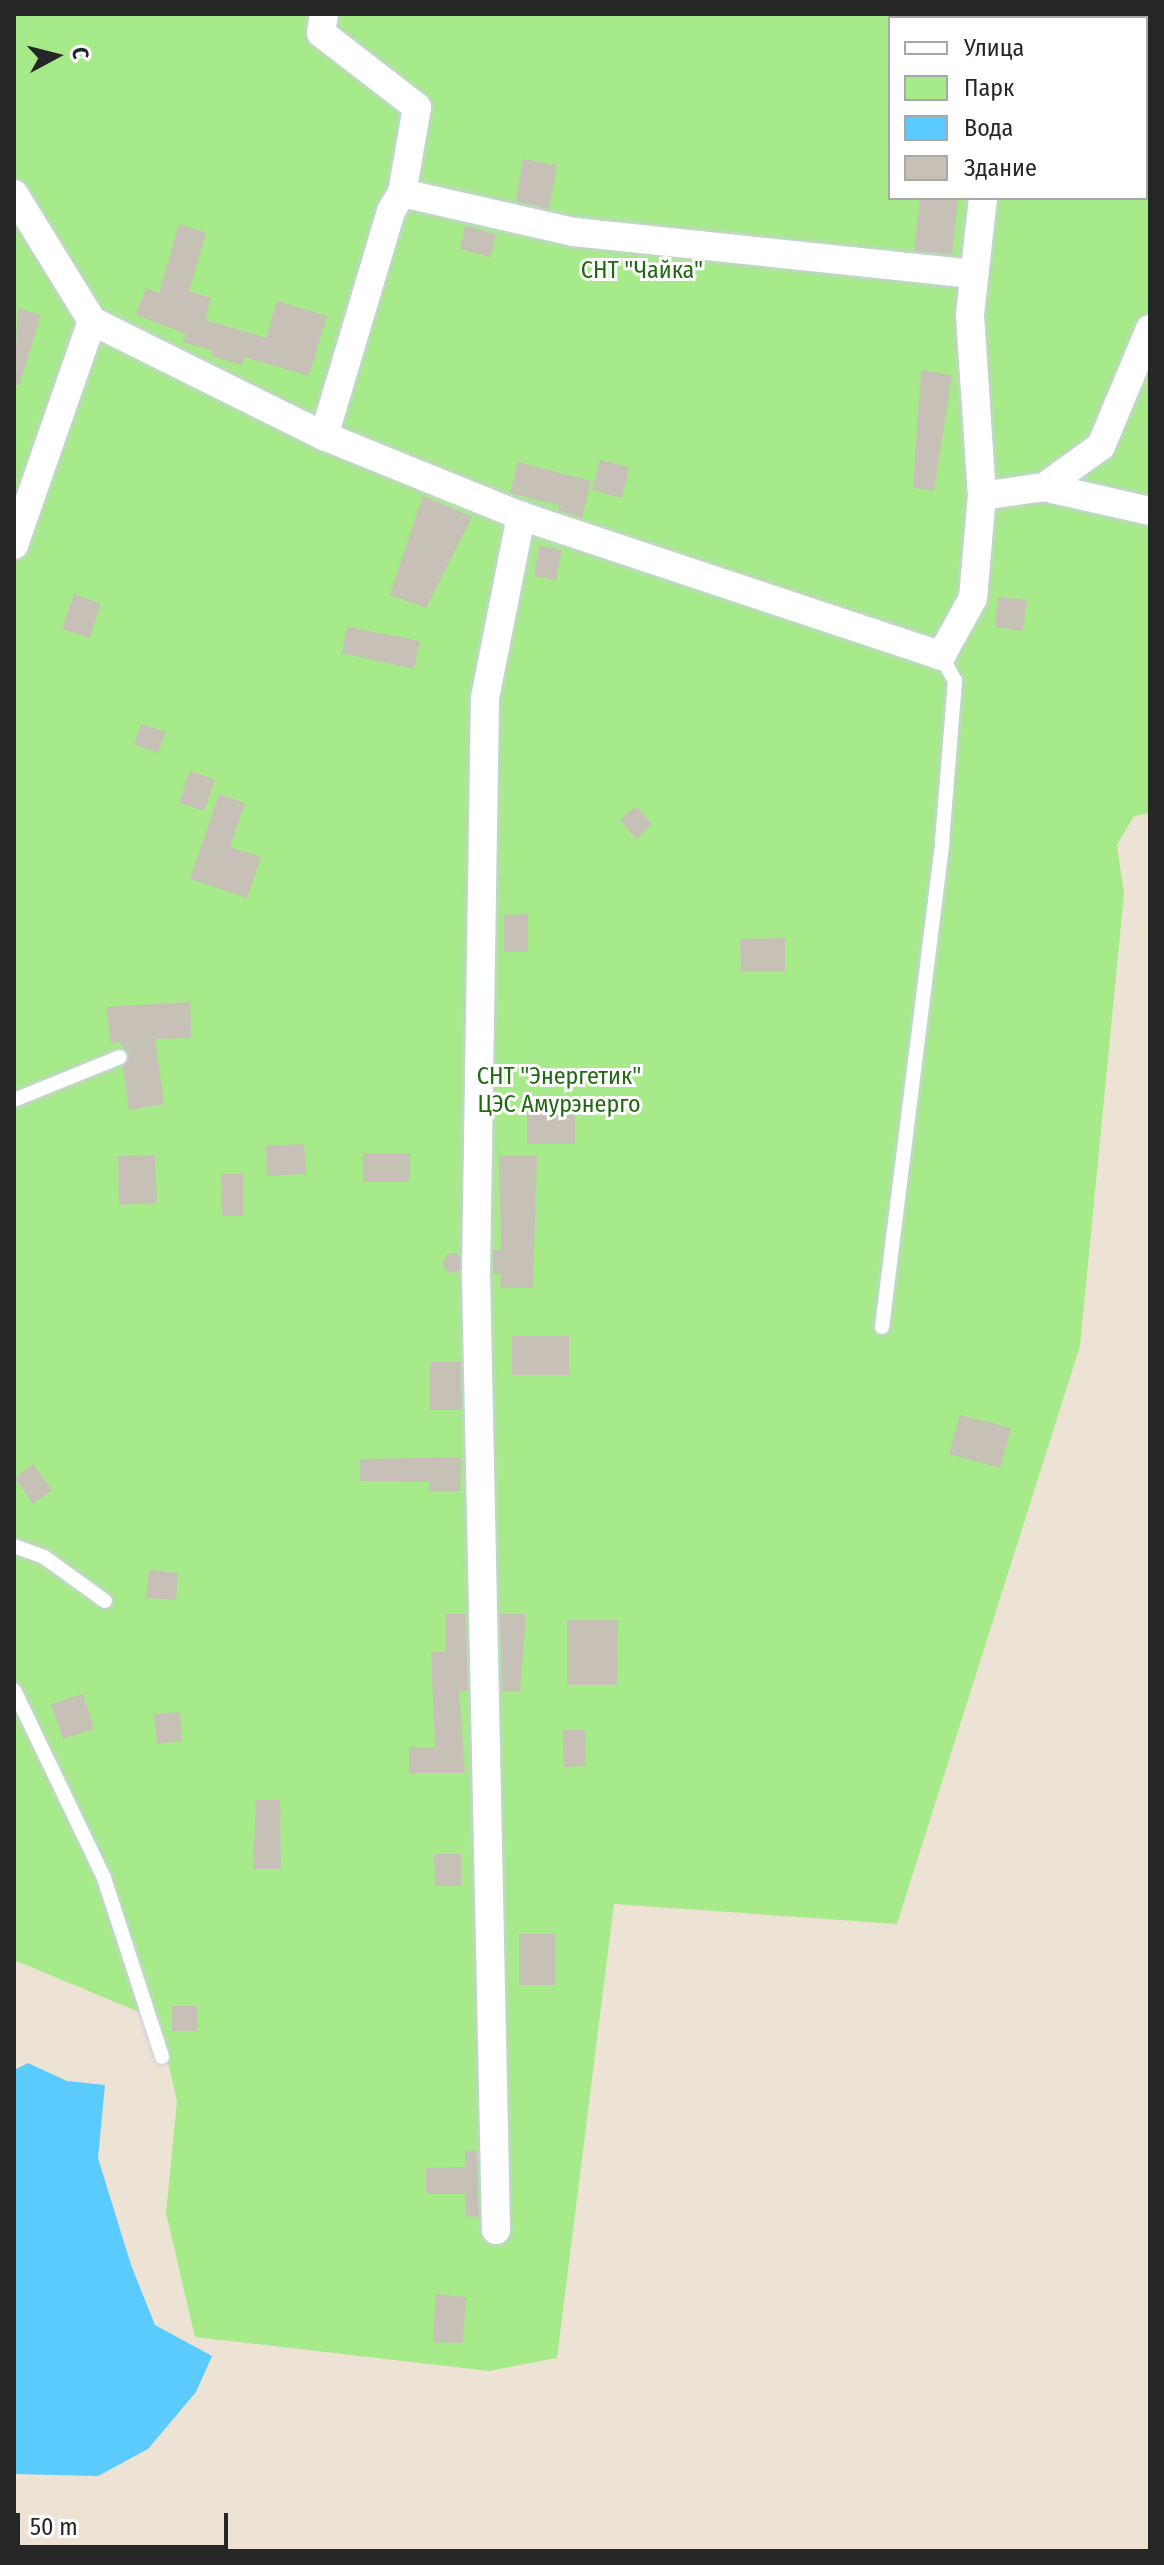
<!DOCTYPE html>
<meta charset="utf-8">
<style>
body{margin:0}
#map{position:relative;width:1164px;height:2565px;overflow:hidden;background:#ece3d5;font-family:"Fira Sans Condensed",sans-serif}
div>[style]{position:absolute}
.green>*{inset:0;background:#a7ea8a}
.water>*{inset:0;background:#5acbfc}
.building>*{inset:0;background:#c6c0b6}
.round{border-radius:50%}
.roads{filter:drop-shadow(0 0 2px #cbcee2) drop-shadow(0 0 2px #cbcee2)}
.lane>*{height:14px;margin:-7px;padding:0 7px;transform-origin:7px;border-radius:7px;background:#fff}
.street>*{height:28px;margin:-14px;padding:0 14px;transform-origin:14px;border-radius:14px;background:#fff}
span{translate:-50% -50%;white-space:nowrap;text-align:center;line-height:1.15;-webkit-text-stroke:6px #fff;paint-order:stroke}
.park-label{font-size:24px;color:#206911}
.frame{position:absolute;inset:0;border:16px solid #262626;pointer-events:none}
.legend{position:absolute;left:888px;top:16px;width:260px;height:184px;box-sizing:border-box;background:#fff;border:2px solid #a8a8a8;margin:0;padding:10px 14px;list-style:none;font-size:24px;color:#262626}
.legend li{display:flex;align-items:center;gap:16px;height:40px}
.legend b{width:40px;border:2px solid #a8a8a8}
.north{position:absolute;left:16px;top:16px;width:80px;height:80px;-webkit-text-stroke:6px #fff;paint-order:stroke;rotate:83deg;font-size:22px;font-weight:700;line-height:32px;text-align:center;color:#262626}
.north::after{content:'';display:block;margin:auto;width:28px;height:36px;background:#262626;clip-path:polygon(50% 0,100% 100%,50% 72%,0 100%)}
.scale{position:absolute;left:16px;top:2513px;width:212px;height:36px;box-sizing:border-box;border:4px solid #262626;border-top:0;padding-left:10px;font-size:24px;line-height:28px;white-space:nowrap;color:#262626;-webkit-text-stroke:6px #fff;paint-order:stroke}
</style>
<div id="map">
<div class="green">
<i style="clip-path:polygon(evenodd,14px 14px,1150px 14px,1150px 813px,1134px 816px,1117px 845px,1124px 894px,1080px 1346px,897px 1924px,614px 1904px,557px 2358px,489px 2371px,195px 2337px,166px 2213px,177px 2101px,158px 2020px,14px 1960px,14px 14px,890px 18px,1146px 18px,1146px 198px,890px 198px,890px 18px)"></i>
</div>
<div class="water">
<i style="clip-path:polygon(28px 2063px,67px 2081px,105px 2085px,98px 2158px,131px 2265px,155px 2325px,212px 2356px,196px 2392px,148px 2449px,98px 2476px,14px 2474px,14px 2070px)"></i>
</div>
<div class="building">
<i style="clip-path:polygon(523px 159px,557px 165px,549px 209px,516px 201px)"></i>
<i style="clip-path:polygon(920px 198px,958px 198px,952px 255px,914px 251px)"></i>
<i style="clip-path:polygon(179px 224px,206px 233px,189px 291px,211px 298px,205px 320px,266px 338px,277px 301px,327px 316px,309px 376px,244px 357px,242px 365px,211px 356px,213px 351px,183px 342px,186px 334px,136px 315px,146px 288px,159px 293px)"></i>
<i style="clip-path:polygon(465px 226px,496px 234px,491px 257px,460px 249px)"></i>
<i style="clip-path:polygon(18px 308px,41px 315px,19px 385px,14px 384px)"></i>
<i style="clip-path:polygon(921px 370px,952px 375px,934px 491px,913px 488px)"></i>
<i style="clip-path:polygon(600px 460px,629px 467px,622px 498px,592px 490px)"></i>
<i style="clip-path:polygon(518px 462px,591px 481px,582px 518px,558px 510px,559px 505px,510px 493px)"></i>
<i style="clip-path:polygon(423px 496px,472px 517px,426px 608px,390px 595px)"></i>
<i style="clip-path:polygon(539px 546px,562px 550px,556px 580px,534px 576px)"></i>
<i style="clip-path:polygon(74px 594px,101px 604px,89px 638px,62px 629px)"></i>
<i style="clip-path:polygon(998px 597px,1027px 600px,1023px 631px,995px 627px)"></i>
<i style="clip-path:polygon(347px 627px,420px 641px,414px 669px,342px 653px)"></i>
<i style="clip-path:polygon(141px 724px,166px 732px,158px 753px,134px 744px)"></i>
<i style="clip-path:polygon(190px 771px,215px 780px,204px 811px,179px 803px)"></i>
<i style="clip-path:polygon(219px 794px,245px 803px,230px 847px,261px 857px,247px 898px,190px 879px)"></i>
<i style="clip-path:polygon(636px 806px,652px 824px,636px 839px,620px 820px)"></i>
<i style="clip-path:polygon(528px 914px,528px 952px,504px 952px,504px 915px)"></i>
<i style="clip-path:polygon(785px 938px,785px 971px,741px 971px,740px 939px)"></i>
<i style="clip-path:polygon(190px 1002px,191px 1038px,155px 1039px,164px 1104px,129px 1110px,123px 1067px,129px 1054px,119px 1042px,111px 1044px,106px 1007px)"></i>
<i style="clip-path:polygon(527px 1107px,575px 1107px,575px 1144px,527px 1144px)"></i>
<i style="clip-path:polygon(304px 1144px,306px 1174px,267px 1176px,266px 1146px)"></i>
<i style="clip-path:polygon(363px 1153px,410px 1153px,410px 1182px,363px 1182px)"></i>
<i style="clip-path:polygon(155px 1155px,157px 1203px,119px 1205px,118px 1156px)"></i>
<i style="clip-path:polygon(499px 1155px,537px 1155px,533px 1288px,500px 1288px,501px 1274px,493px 1274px,493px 1250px,501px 1250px)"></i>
<i style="clip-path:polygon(221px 1174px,243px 1174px,243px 1216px,222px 1216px)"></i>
<i class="round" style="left:443px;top:1253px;width:20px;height:20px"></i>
<i style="clip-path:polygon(512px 1336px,569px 1336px,569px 1375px,512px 1375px)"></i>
<i style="clip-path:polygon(430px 1362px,461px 1362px,462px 1410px,430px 1410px)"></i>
<i style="clip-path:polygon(960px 1415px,1011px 1428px,1000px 1468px,949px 1454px)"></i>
<i style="clip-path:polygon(461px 1457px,460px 1491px,429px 1491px,429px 1482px,360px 1481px,360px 1459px)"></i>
<i style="clip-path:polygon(33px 1464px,52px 1490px,33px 1504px,15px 1478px)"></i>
<i style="clip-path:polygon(149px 1570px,178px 1573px,176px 1600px,146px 1598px)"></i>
<i style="clip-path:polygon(446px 1614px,466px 1614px,468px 1691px,459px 1691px,465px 1773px,409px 1773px,409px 1747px,435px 1747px,431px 1652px,446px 1652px)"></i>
<i style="clip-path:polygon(500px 1614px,526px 1614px,520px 1691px,502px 1691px)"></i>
<i style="clip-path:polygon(567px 1620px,618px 1620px,617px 1685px,567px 1685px)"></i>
<i style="clip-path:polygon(83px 1694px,94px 1729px,63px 1739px,51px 1704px)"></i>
<i style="clip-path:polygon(180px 1712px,182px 1741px,157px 1744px,154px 1714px)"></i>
<i style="clip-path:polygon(563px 1730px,586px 1730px,585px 1766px,564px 1767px)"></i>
<i style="clip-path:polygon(256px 1800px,280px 1800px,281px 1869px,253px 1869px)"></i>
<i style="clip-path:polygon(434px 1854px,461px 1854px,461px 1886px,435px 1886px)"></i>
<i style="clip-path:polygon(519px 1934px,555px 1934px,555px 1985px,519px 1985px)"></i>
<i style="clip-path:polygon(172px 2006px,197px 2006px,197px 2031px,172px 2031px)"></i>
<i style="clip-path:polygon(465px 2150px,477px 2151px,479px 2217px,466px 2216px,465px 2194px,426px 2194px,426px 2168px,465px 2167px)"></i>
<i style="clip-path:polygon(436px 2294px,466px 2297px,463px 2343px,433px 2342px)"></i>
</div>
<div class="roads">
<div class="lane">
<i style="left:14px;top:1100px;width:114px;rotate:-22.1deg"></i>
<i style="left:882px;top:1327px;width:489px;rotate:-82.9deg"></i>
<i style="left:942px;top:842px;width:162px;rotate:-85.4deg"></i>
<i style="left:955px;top:681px;width:29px;rotate:-119deg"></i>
<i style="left:14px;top:1546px;width:32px;rotate:20deg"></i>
<i style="left:44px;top:1557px;width:75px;rotate:35.8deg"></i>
<i style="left:14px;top:1690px;width:208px;rotate:64.4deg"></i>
<i style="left:104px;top:1878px;width:188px;rotate:72deg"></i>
</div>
<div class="street">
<i style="left:1005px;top:18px;width:4px;rotate:-76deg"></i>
<i style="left:402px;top:193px;width:176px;rotate:12.8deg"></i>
<i style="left:574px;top:232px;width:402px;rotate:6deg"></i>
<i style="left:14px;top:194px;width:149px;rotate:58.4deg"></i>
<i style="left:92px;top:321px;width:259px;rotate:26.4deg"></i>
<i style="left:324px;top:436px;width:213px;rotate:22.1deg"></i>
<i style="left:521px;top:516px;width:443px;rotate:18.4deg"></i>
<i style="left:941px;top:656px;width:66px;rotate:-61.1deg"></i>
<i style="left:973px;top:598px;width:102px;rotate:-85deg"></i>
<i style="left:982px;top:496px;width:182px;rotate:-93.8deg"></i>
<i style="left:970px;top:314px;width:117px;rotate:-83.6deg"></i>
<i style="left:324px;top:436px;width:235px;rotate:-73.4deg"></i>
<i style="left:391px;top:211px;width:21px;rotate:-59deg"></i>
<i style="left:402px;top:193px;width:87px;rotate:-80.1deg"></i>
<i style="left:417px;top:107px;width:121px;rotate:-142.4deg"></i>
<i style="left:321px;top:33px;width:19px;rotate:-81deg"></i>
<i style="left:1044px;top:487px;width:70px;rotate:-35.7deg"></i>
<i style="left:1101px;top:446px;width:127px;rotate:-67.3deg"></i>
<i style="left:982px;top:496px;width:63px;rotate:-8.3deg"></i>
<i style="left:1044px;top:487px;width:109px;rotate:12.8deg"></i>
<i style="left:14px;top:545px;width:237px;rotate:-70.8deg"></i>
<i style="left:496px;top:2230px;width:958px;rotate:-91.2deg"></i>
<i style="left:476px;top:1272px;width:574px;rotate:-89.1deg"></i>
<i style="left:485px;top:698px;width:186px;rotate:-78.8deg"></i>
</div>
</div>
<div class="park-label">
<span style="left:642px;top:271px">СНТ "Чайка"</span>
<span style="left:559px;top:1091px">СНТ "Энергетик"<br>ЦЭС Амурэнерго</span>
</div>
<div class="frame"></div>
<ul class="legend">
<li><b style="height:10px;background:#fff"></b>Улица</li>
<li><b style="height:22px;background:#a7ea8a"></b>Парк</li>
<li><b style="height:22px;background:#5acbfc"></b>Вода</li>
<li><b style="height:22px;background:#c6c0b6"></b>Здание</li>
</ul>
<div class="north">С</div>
<div class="scale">50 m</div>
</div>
